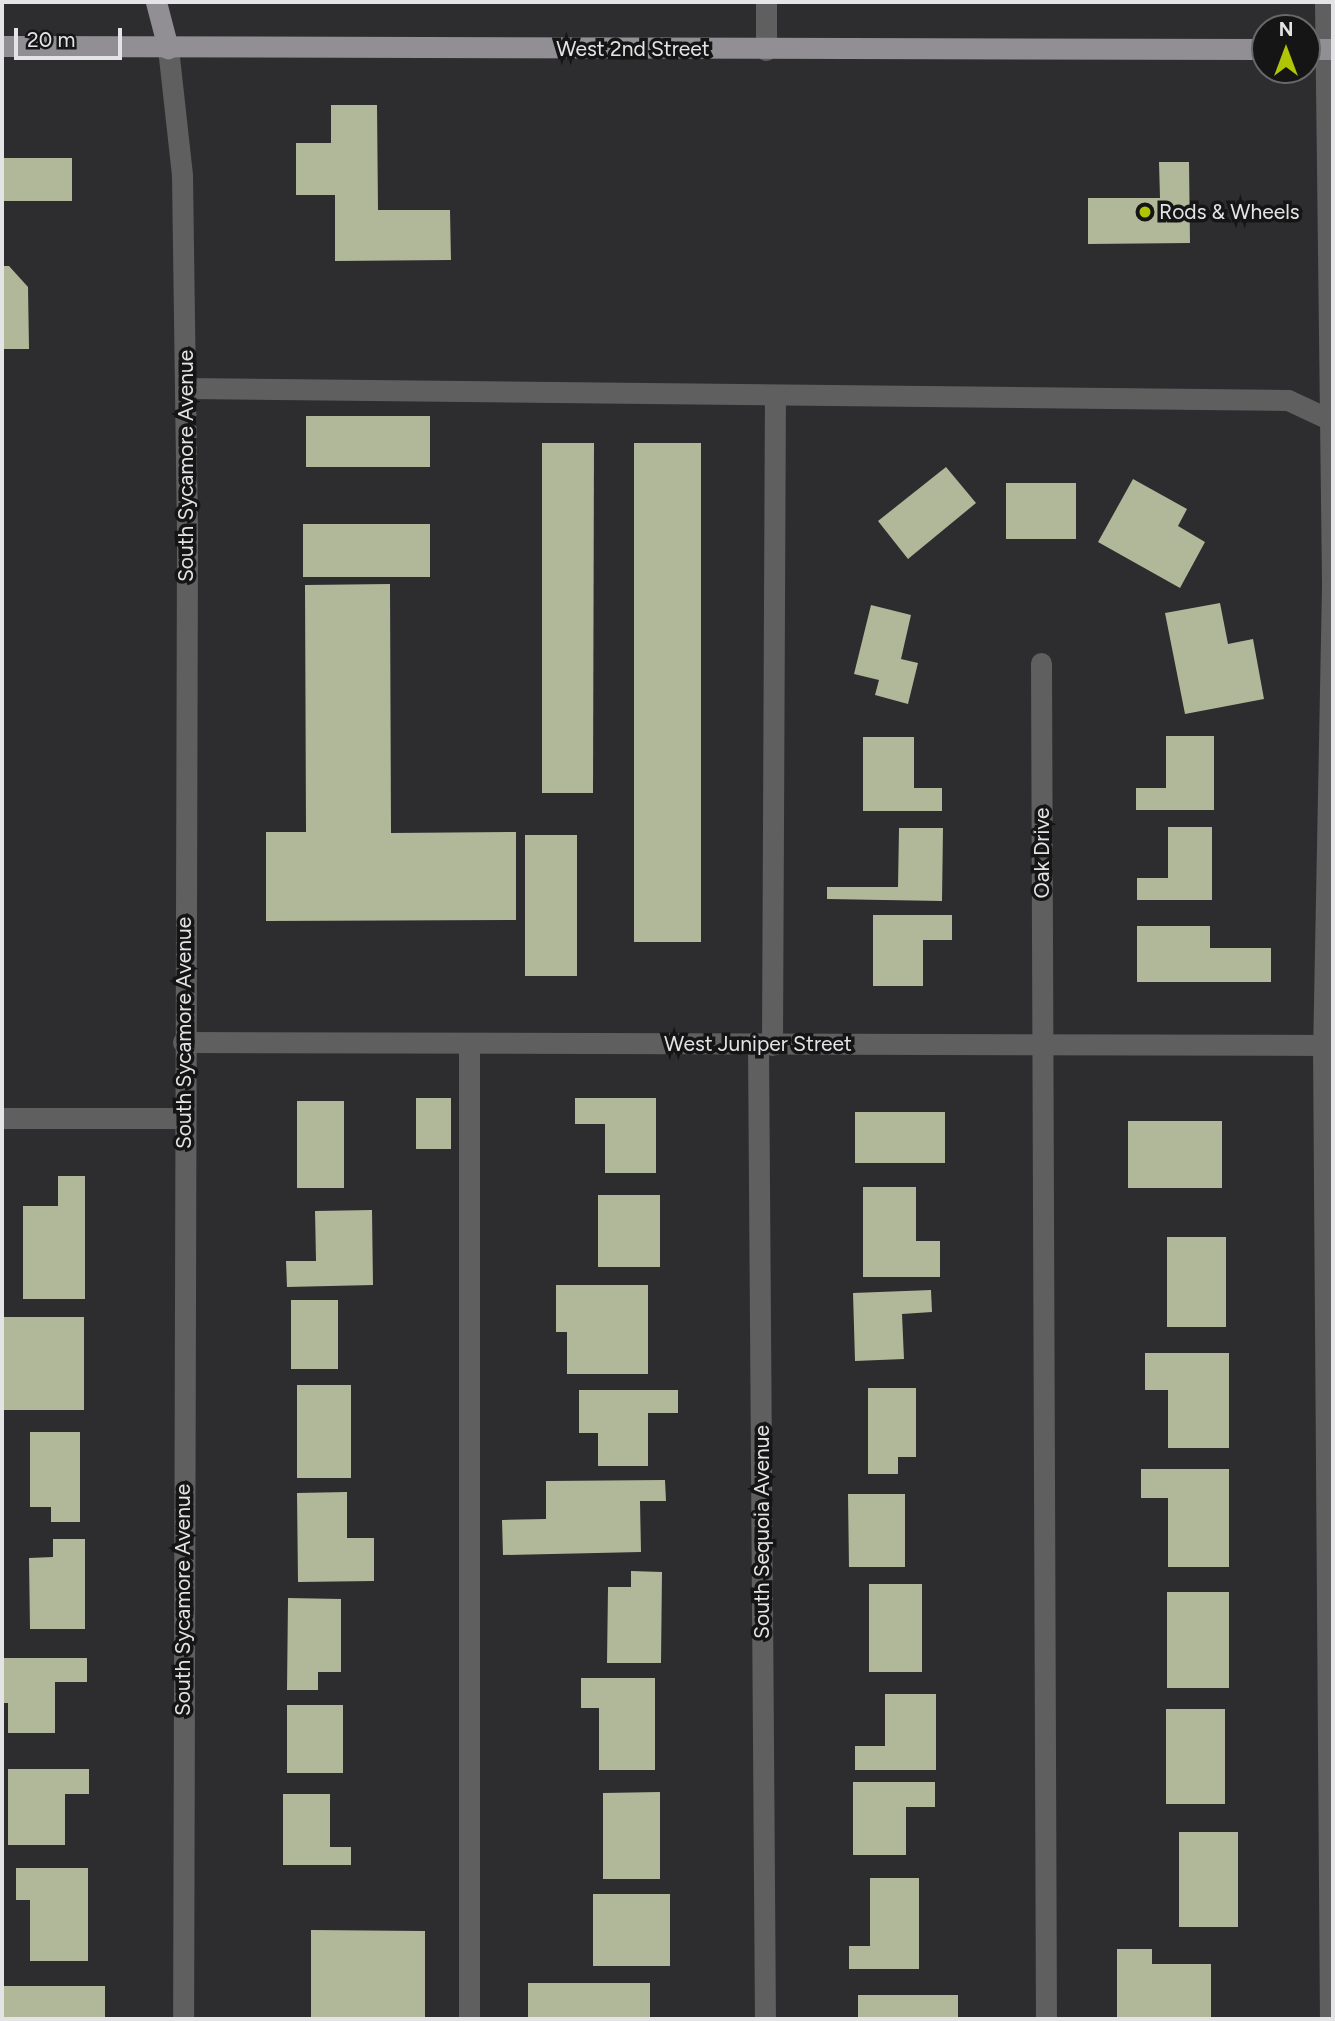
<!DOCTYPE html>
<style>
body{margin:0}
#map{position:relative;width:1335px;height:2021px;overflow:hidden;background:#2d2c2f;font-family:Figtree,sans-serif}
div>[style]{position:absolute}
.building>*{inset:0;background:#b1b899}
.minor>*{height:21px;margin:-10.5px;padding:0 10.5px;transform-origin:10.5px;border-radius:10.5px;background:#5f5f60}
.major>*{height:21px;margin:-10.5px;padding:0 10.5px;transform-origin:10.5px;border-radius:10.5px;background:#918f93}
.dots>*{width:19px;height:19px;translate:-50% -50%;box-sizing:border-box;border:4px solid #151516;border-radius:50%}
span{translate:-50% -50%;white-space:nowrap;text-align:center;line-height:1.15;-webkit-text-stroke:7px #151516;paint-order:stroke}
.street-label{font-size:21px;color:#e4e3e5}
.poi-label{font-size:21px;color:#e4e3e5}
.left{translate:0 -50%;text-align:left}
.frame{position:absolute;inset:0;border:4px solid #e4e3e5;pointer-events:none}
.north{position:absolute;left:1251px;top:14px;width:70px;height:70px;box-sizing:border-box;background:#151516;border:2px solid #686769;border-radius:50%;rotate:0deg;font-size:19px;font-weight:700;line-height:28px;text-align:center;color:#e4e3e5}
.north::after{content:'';display:block;margin:auto;width:24px;height:32px;background:#afc506;clip-path:polygon(50% 0,100% 100%,50% 72%,0 100%)}
.scale{position:absolute;left:14px;top:28px;width:108px;height:32px;box-sizing:border-box;border:4px solid #e4e3e5;border-top:0;padding-left:9px;font-size:21px;line-height:24px;white-space:nowrap;color:#e4e3e5;-webkit-text-stroke:5px #151516;paint-order:stroke}
</style>
<div id="map">
<div class="building">
<i style="clip-path:polygon(331px 105px,377px 105px,378px 210px,450px 210px,451px 260px,335px 261px,335px 195px,296px 195px,296px 143px,331px 143px)"></i>
<i style="clip-path:polygon(2px 158px,72px 158px,72px 201px,2px 201px)"></i>
<i style="clip-path:polygon(1159px 162px,1189px 162px,1190px 243px,1088px 244px,1088px 198px,1160px 198px)"></i>
<i style="clip-path:polygon(2px 266px,9px 266px,28px 287px,29px 349px,2px 349px)"></i>
<i style="clip-path:polygon(306px 416px,430px 416px,430px 467px,306px 467px)"></i>
<i style="clip-path:polygon(542px 443px,594px 443px,593px 793px,542px 793px)"></i>
<i style="clip-path:polygon(634px 443px,701px 443px,701px 942px,634px 942px)"></i>
<i style="clip-path:polygon(946px 467px,976px 503px,908px 559px,878px 521px)"></i>
<i style="clip-path:polygon(1133px 479px,1187px 509px,1178px 526px,1205px 542px,1180px 588px,1098px 542px)"></i>
<i style="clip-path:polygon(1006px 483px,1076px 483px,1076px 539px,1006px 539px)"></i>
<i style="clip-path:polygon(303px 524px,430px 524px,430px 577px,303px 577px)"></i>
<i style="clip-path:polygon(390px 584px,391px 833px,516px 832px,516px 920px,266px 921px,266px 832px,306px 832px,305px 585px)"></i>
<i style="clip-path:polygon(1220px 603px,1228px 644px,1253px 639px,1264px 699px,1185px 714px,1165px 613px)"></i>
<i style="clip-path:polygon(871px 605px,911px 615px,901px 659px,918px 663px,908px 704px,875px 695px,879px 680px,854px 674px)"></i>
<i style="clip-path:polygon(1166px 736px,1214px 736px,1214px 810px,1136px 810px,1136px 788px,1166px 788px)"></i>
<i style="clip-path:polygon(863px 737px,914px 737px,914px 788px,942px 788px,942px 811px,863px 811px)"></i>
<i style="clip-path:polygon(1168px 827px,1212px 827px,1212px 900px,1137px 900px,1137px 878px,1168px 878px)"></i>
<i style="clip-path:polygon(899px 828px,943px 828px,942px 901px,827px 899px,827px 887px,898px 887px)"></i>
<i style="clip-path:polygon(525px 835px,577px 835px,577px 976px,525px 976px)"></i>
<i style="clip-path:polygon(873px 915px,952px 915px,952px 940px,923px 940px,923px 986px,873px 986px)"></i>
<i style="clip-path:polygon(1137px 926px,1210px 926px,1210px 948px,1271px 948px,1271px 982px,1137px 982px)"></i>
<i style="clip-path:polygon(416px 1098px,451px 1098px,451px 1149px,416px 1149px)"></i>
<i style="clip-path:polygon(575px 1098px,656px 1098px,656px 1173px,605px 1173px,605px 1124px,575px 1124px)"></i>
<i style="clip-path:polygon(297px 1101px,344px 1101px,344px 1188px,297px 1188px)"></i>
<i style="clip-path:polygon(855px 1112px,945px 1112px,945px 1163px,855px 1163px)"></i>
<i style="clip-path:polygon(1128px 1121px,1222px 1121px,1222px 1188px,1128px 1188px)"></i>
<i style="clip-path:polygon(58px 1176px,85px 1176px,85px 1299px,23px 1299px,23px 1206px,58px 1206px)"></i>
<i style="clip-path:polygon(863px 1187px,916px 1187px,916px 1241px,940px 1241px,940px 1277px,863px 1277px)"></i>
<i style="clip-path:polygon(598px 1195px,660px 1195px,660px 1267px,598px 1267px)"></i>
<i style="clip-path:polygon(372px 1210px,373px 1285px,287px 1287px,286px 1261px,316px 1261px,315px 1211px)"></i>
<i style="clip-path:polygon(1167px 1237px,1226px 1237px,1226px 1327px,1167px 1327px)"></i>
<i style="clip-path:polygon(556px 1285px,648px 1285px,648px 1374px,567px 1374px,567px 1332px,556px 1332px)"></i>
<i style="clip-path:polygon(931px 1290px,932px 1312px,902px 1314px,904px 1359px,855px 1361px,853px 1293px)"></i>
<i style="clip-path:polygon(291px 1300px,338px 1300px,338px 1369px,291px 1369px)"></i>
<i style="clip-path:polygon(2px 1317px,84px 1317px,84px 1410px,2px 1410px)"></i>
<i style="clip-path:polygon(1145px 1353px,1229px 1353px,1229px 1448px,1168px 1448px,1168px 1390px,1145px 1390px)"></i>
<i style="clip-path:polygon(297px 1385px,351px 1385px,351px 1478px,297px 1478px)"></i>
<i style="clip-path:polygon(868px 1388px,916px 1388px,916px 1457px,898px 1457px,898px 1474px,868px 1474px)"></i>
<i style="clip-path:polygon(579px 1390px,678px 1390px,678px 1413px,648px 1413px,648px 1466px,598px 1466px,598px 1433px,579px 1433px)"></i>
<i style="clip-path:polygon(30px 1432px,80px 1432px,80px 1522px,51px 1522px,51px 1507px,30px 1507px)"></i>
<i style="clip-path:polygon(1141px 1469px,1229px 1469px,1229px 1567px,1168px 1567px,1168px 1498px,1141px 1498px)"></i>
<i style="clip-path:polygon(665px 1480px,666px 1501px,640px 1501px,641px 1552px,503px 1555px,502px 1520px,546px 1519px,546px 1481px)"></i>
<i style="clip-path:polygon(347px 1492px,347px 1538px,374px 1538px,374px 1581px,298px 1582px,297px 1493px)"></i>
<i style="clip-path:polygon(848px 1494px,905px 1494px,905px 1567px,849px 1567px)"></i>
<i style="clip-path:polygon(53px 1539px,85px 1539px,85px 1629px,30px 1629px,29px 1558px,53px 1557px)"></i>
<i style="clip-path:polygon(631px 1571px,662px 1572px,661px 1663px,607px 1663px,608px 1587px,631px 1587px)"></i>
<i style="clip-path:polygon(869px 1584px,922px 1584px,922px 1672px,869px 1672px)"></i>
<i style="clip-path:polygon(1167px 1592px,1229px 1592px,1229px 1688px,1167px 1688px)"></i>
<i style="clip-path:polygon(288px 1598px,341px 1599px,341px 1672px,318px 1672px,318px 1690px,287px 1690px)"></i>
<i style="clip-path:polygon(2px 1658px,87px 1658px,87px 1682px,55px 1682px,55px 1733px,8px 1733px,8px 1703px,2px 1703px)"></i>
<i style="clip-path:polygon(581px 1678px,655px 1678px,655px 1770px,599px 1770px,599px 1708px,581px 1708px)"></i>
<i style="clip-path:polygon(885px 1694px,936px 1694px,936px 1770px,855px 1770px,855px 1746px,885px 1746px)"></i>
<i style="clip-path:polygon(287px 1705px,343px 1705px,343px 1773px,287px 1773px)"></i>
<i style="clip-path:polygon(1166px 1709px,1225px 1709px,1225px 1804px,1166px 1804px)"></i>
<i style="clip-path:polygon(8px 1769px,89px 1769px,89px 1794px,65px 1794px,65px 1845px,8px 1845px)"></i>
<i style="clip-path:polygon(853px 1782px,935px 1782px,935px 1807px,906px 1807px,906px 1855px,853px 1855px)"></i>
<i style="clip-path:polygon(660px 1792px,660px 1879px,603px 1879px,603px 1793px)"></i>
<i style="clip-path:polygon(283px 1794px,330px 1794px,330px 1847px,351px 1847px,351px 1865px,283px 1865px)"></i>
<i style="clip-path:polygon(1179px 1832px,1238px 1832px,1238px 1927px,1179px 1927px)"></i>
<i style="clip-path:polygon(16px 1868px,88px 1868px,88px 1961px,30px 1961px,30px 1900px,16px 1900px)"></i>
<i style="clip-path:polygon(870px 1878px,919px 1878px,919px 1969px,849px 1969px,849px 1946px,870px 1946px)"></i>
<i style="clip-path:polygon(593px 1894px,670px 1894px,670px 1966px,593px 1966px)"></i>
<i style="clip-path:polygon(311px 1930px,425px 1931px,425px 2019px,311px 2019px)"></i>
<i style="clip-path:polygon(1117px 1949px,1152px 1949px,1152px 1964px,1211px 1964px,1211px 2019px,1117px 2019px)"></i>
<i style="clip-path:polygon(528px 1983px,650px 1983px,650px 2019px,528px 2019px)"></i>
<i style="clip-path:polygon(3px 1986px,105px 1986px,105px 2019px,2px 2019px)"></i>
<i style="clip-path:polygon(858px 1995px,958px 1995px,958px 2019px,858px 2019px)"></i>
</div>
<div class="minor">
<i style="left:766px;top:2px;width:48px;rotate:90deg"></i>
<i style="left:1325px;top:2px;width:584px;rotate:89.31deg"></i>
<i style="left:1332px;top:586px;width:459px;rotate:91.1deg"></i>
<i style="left:1323px;top:1045px;width:974px;rotate:89.59deg"></i>
<i style="left:168px;top:48px;width:128px;rotate:83.7deg"></i>
<i style="left:182px;top:175px;width:363px;rotate:89.2deg"></i>
<i style="left:187px;top:538px;width:1481px;rotate:90.15deg"></i>
<i style="left:186px;top:388px;width:1102px;rotate:0.62deg"></i>
<i style="left:1288px;top:400px;width:50px;rotate:25deg"></i>
<i style="left:1041px;top:663px;width:1356px;rotate:89.79deg"></i>
<i style="left:183px;top:1042px;width:1150px;rotate:0.15deg"></i>
<i style="left:469px;top:1043px;width:976px;rotate:90deg"></i>
<i style="left:758px;top:1045px;width:974px;rotate:89.59deg"></i>
<i style="left:772px;top:1045px;width:650px;rotate:-89.74deg"></i>
<i style="left:2px;top:1118px;width:182px"></i>
</div>
<div class="major">
<i style="left:156px;top:2px;width:48px;rotate:75.4deg"></i>
<i style="left:2px;top:46px;width:1263px;rotate:0.14deg"></i>
<i style="left:1307px;top:49px;width:26px"></i>
</div>
<div class="dots">
<i style="left:1145px;top:212px;background:#afc506"></i>
</div>
<div class="street-label">
<span style="left:633px;top:49px">West 2nd Street</span>
<span style="left:186px;top:466px;rotate:-90deg">South Sycamore Avenue</span>
<span style="left:1042px;top:853px;rotate:-90deg">Oak Drive</span>
<span style="left:184px;top:1033px;rotate:-90deg">South Sycamore Avenue</span>
<span style="left:758px;top:1044px">West Juniper Street</span>
<span style="left:762px;top:1532px;rotate:-90deg">South Sequoia Avenue</span>
<span style="left:183px;top:1600px;rotate:-90deg">South Sycamore Avenue</span>
</div>
<div class="poi-label">
<span class="left" style="left:1159px;top:212px">Rods &amp; Wheels</span>
</div>
<div class="frame"></div>
<div class="north">N</div>
<div class="scale">20 m</div>
</div>
